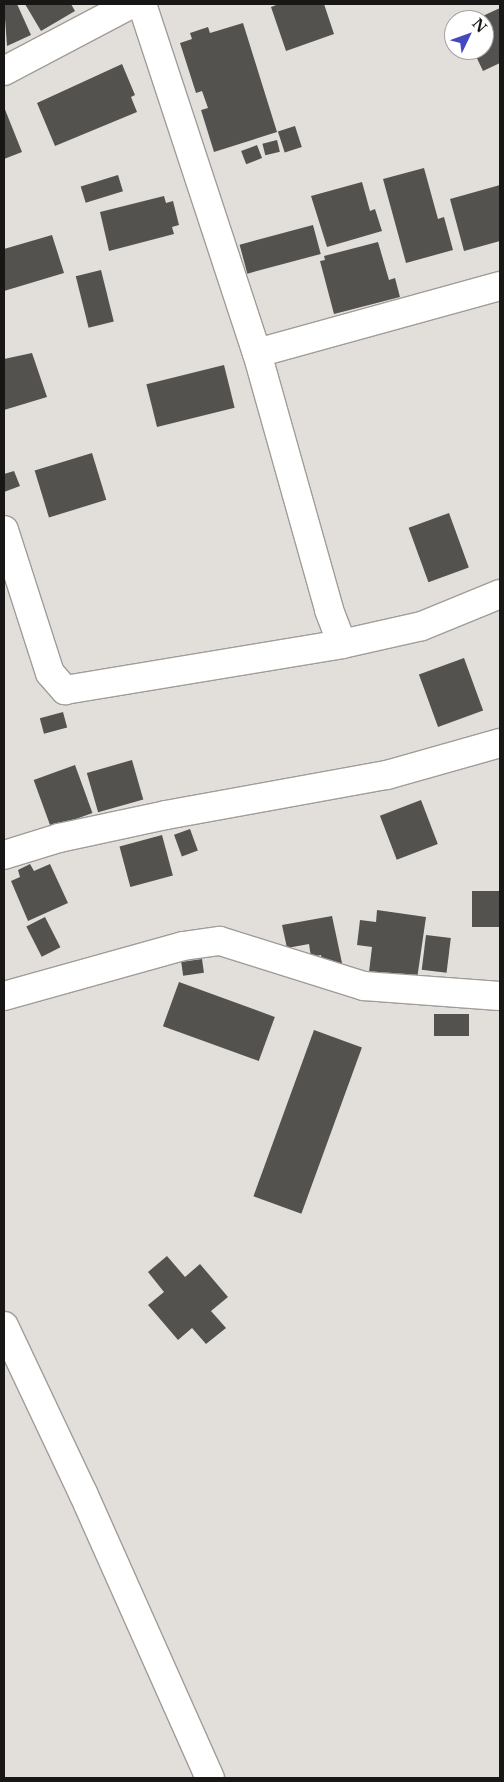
<!DOCTYPE html>
<html>
<head>
<meta charset="utf-8">
<style>
  body { margin:0 }
  #map { position:relative; width:504px; height:1782px; overflow:hidden; background:#e2dfdb; font-family:"Libre Baskerville",serif }
  div>[style] { position:absolute }
  [style*='--x'] { left:calc(var(--x)*1px); top:calc(var(--y)*1px); width:calc(var(--w)*1px); rotate:calc(var(--a)*1deg) }
  .building>* { inset:0; background:#54524e; transform-origin:0 0 }
  .roads { filter:drop-shadow(1px 0 #a09d99) drop-shadow(-1px 0 #a09d99) drop-shadow(0 1px #a09d99) drop-shadow(0 -1px #a09d99) }
  .minor>* { height:28px; margin:-14px; padding:0 14px; transform-origin:14px; border-radius:14px; background:#fff }
  span { translate:-50% -50%; white-space:nowrap; text-align:center; line-height:1.15; -webkit-text-stroke:5px #fff; paint-order:stroke }
  .frame { position:absolute; inset:0; border:5px solid #181716; pointer-events:none }
  .north { position:absolute; left:444px; top:10px; width:50px; height:50px; box-sizing:border-box; background:#fff; border:1px solid #a3a2a2; border-radius:50%; rotate:48deg; font-size:14px; font-weight:700; line-height:20px; text-align:center; color:#181716 }
  .north::after { content:''; display:block; margin:auto; width:18px; height:22px; background:#4648bd; clip-path:polygon(50% 0,100% 100%,50% 72%,0 100%) }
</style>
</head>
<body>
<div id="map">
  <div class="building">
    <div style="clip-path:polygon(4px 4px,17px 4px,31px 35px,7px 46px)"></div>
    <div style="clip-path:polygon(25px 4px,71px 4px,75px 11px,41px 31px)"></div>
    <div style="clip-path:polygon(324px 4px,334px 34px,286px 51px,271px 7px,279px 4px)"></div>
    <div style="clip-path:polygon(500px 8px,500px 63px,483px 71px,473px 50px,484px 50px,484px 20px,474px 20px)"></div>
    <div style="clip-path:polygon(243px 23px,277px 132px,214px 152px,201px 110px,208px 108px,202px 91px,196px 93px,180px 43px,192px 39px,190px 33px,208px 27px,210px 33px)"></div>
    <div style="clip-path:polygon(122px 64px,135px 95px,131px 97px,137px 112px,55px 146px,37px 103px)"></div>
    <div style="clip-path:polygon(4px 107px,22px 152px,4px 159px)"></div>
    <div style="left:295px;top:126px;width:22px;height:18px;rotate:72deg"></div>
    <div style="left:277px;top:140px;width:12px;height:15px;rotate:76deg"></div>
    <div style="left:257px;top:145px;width:14px;height:17px;rotate:69deg"></div>
    <div style="clip-path:polygon(424px 168px,438px 219px,444px 217px,453px 250px,406px 263px,383px 179px)"></div>
    <div style="left:118px;top:175px;width:17px;height:39px;rotate:73deg"></div>
    <div style="clip-path:polygon(362px 182px,370px 211px,375px 209px,382px 231px,327px 247px,311px 196px)"></div>
    <div style="clip-path:polygon(500px 185px,500px 241px,464px 251px,450px 199px)"></div>
    <div style="clip-path:polygon(164px 196px,166px 203px,173px 201px,179px 225px,172px 227px,174px 234px,109px 251px,100px 212px)"></div>
    <div style="left:313px;top:225px;width:30px;height:76px;rotate:75deg"></div>
    <div style="clip-path:polygon(52px 235px,64px 273px,4px 291px,4px 249px)"></div>
    <div style="clip-path:polygon(378px 242px,389px 280px,395px 278px,400px 297px,334px 314px,320px 261px,325px 260px,324px 256px)"></div>
    <div style="left:101px;top:270px;width:53px;height:26px;rotate:76deg"></div>
    <div style="clip-path:polygon(32px 353px,47px 397px,4px 410px,4px 359px)"></div>
    <div style="left:224px;top:365px;width:44px;height:80px;rotate:76deg"></div>
    <div style="left:92px;top:453px;width:49px;height:60px;rotate:73deg"></div>
    <div style="clip-path:polygon(14px 471px,20px 486px,4px 492px,4px 474px)"></div>
    <div style="left:449px;top:513px;width:58px;height:43px;rotate:70deg"></div>
    <div style="left:464px;top:658px;width:56px;height:48px;rotate:70deg"></div>
    <div style="left:63px;top:712px;width:16px;height:24px;rotate:75deg"></div>
    <div style="left:132px;top:760px;width:41px;height:47px;rotate:74deg"></div>
    <div style="left:75px;top:765px;width:51px;height:44px;rotate:70deg"></div>
    <div style="left:421px;top:800px;width:47px;height:44px;rotate:69deg"></div>
    <div style="left:190px;top:829px;width:23px;height:17px;rotate:70deg"></div>
    <div style="left:162px;top:835px;width:42px;height:44px;rotate:75deg"></div>
    <div style="clip-path:polygon(30px 864px,34px 871px,50px 864px,68px 903px,28px 921px,11px 881px,20px 877px,18px 870px)"></div>
    <div style="left:472px;top:891px;width:28px;height:36px"></div>
    <div style="clip-path:polygon(377px 910px,426px 917px,417px 979px,369px 972px,372px 947px,357px 945px,360px 920px,376px 922px)"></div>
    <div style="clip-path:polygon(332px 916px,342px 963px,323px 966px,321px 955px,311px 957px,309px 944px,287px 948px,282px 925px)"></div>
    <div style="left:45px;top:917px;width:34px;height:21px;rotate:63deg"></div>
    <div style="left:426px;top:935px;width:25px;height:35px;rotate:7deg"></div>
    <div style="left:202px;top:959px;width:14px;height:21px;rotate:82deg"></div>
    <div style="left:179px;top:982px;width:102px;height:47px;rotate:20deg"></div>
    <div style="left:469px;top:1014px;width:22px;height:35px;rotate:90deg"></div>
    <div style="left:314px;top:1030px;width:51px;height:177px;rotate:20deg"></div>
    <div style="clip-path:polygon(167px 1256px,185px 1277px,200px 1264px,228px 1297px,211px 1311px,226px 1328px,206px 1344px,192px 1328px,178px 1340px,148px 1305px,164px 1292px,148px 1272px)"></div>
  </div>
  <div class="roads">
    <div class="minor">
      <div style="--x:142;--y:4;--w:367;--a:71.8"></div>
      <div style="--x:257;--y:353;--w:267;--a:74.3"></div>
      <div style="--x:329;--y:610;--w:36;--a:69"></div>
      <div style="--x:4;--y:71;--w:144;--a:-27.8"></div>
      <div style="--x:257;--y:353;--w:252;--a:-15.4"></div>
      <div style="--x:4;--y:530;--w:150;--a:72.2"></div>
      <div style="--x:50;--y:673;--w:23;--a:49"></div>
      <div style="--x:65;--y:690;--w:281;--a:-9.4"></div>
      <div style="--x:342;--y:644;--w:82;--a:-12.7"></div>
      <div style="--x:422;--y:626;--w:84;--a:-22.3"></div>
      <div style="--x:4;--y:855;--w:58;--a:-17.2"></div>
      <div style="--x:59;--y:838;--w:109;--a:-12.1"></div>
      <div style="--x:166;--y:815;--w:225;--a:-10.3"></div>
      <div style="--x:387;--y:775;--w:117;--a:-15.8"></div>
      <div style="--x:4;--y:996;--w:186;--a:-15.6"></div>
      <div style="--x:183;--y:946;--w:37;--a:-8"></div>
      <div style="--x:220;--y:941;--w:151;--a:17.4"></div>
      <div style="--x:364;--y:986;--w:136;--a:4.2"></div>
      <div style="--x:4;--y:1326;--w:185;--a:64.7"></div>
      <div style="--x:83;--y:1493;--w:312;--a:66"></div>
    </div>
  </div>
  <div class="frame"></div>
  <div class="north">N</div>
</div>
</body>
</html>
